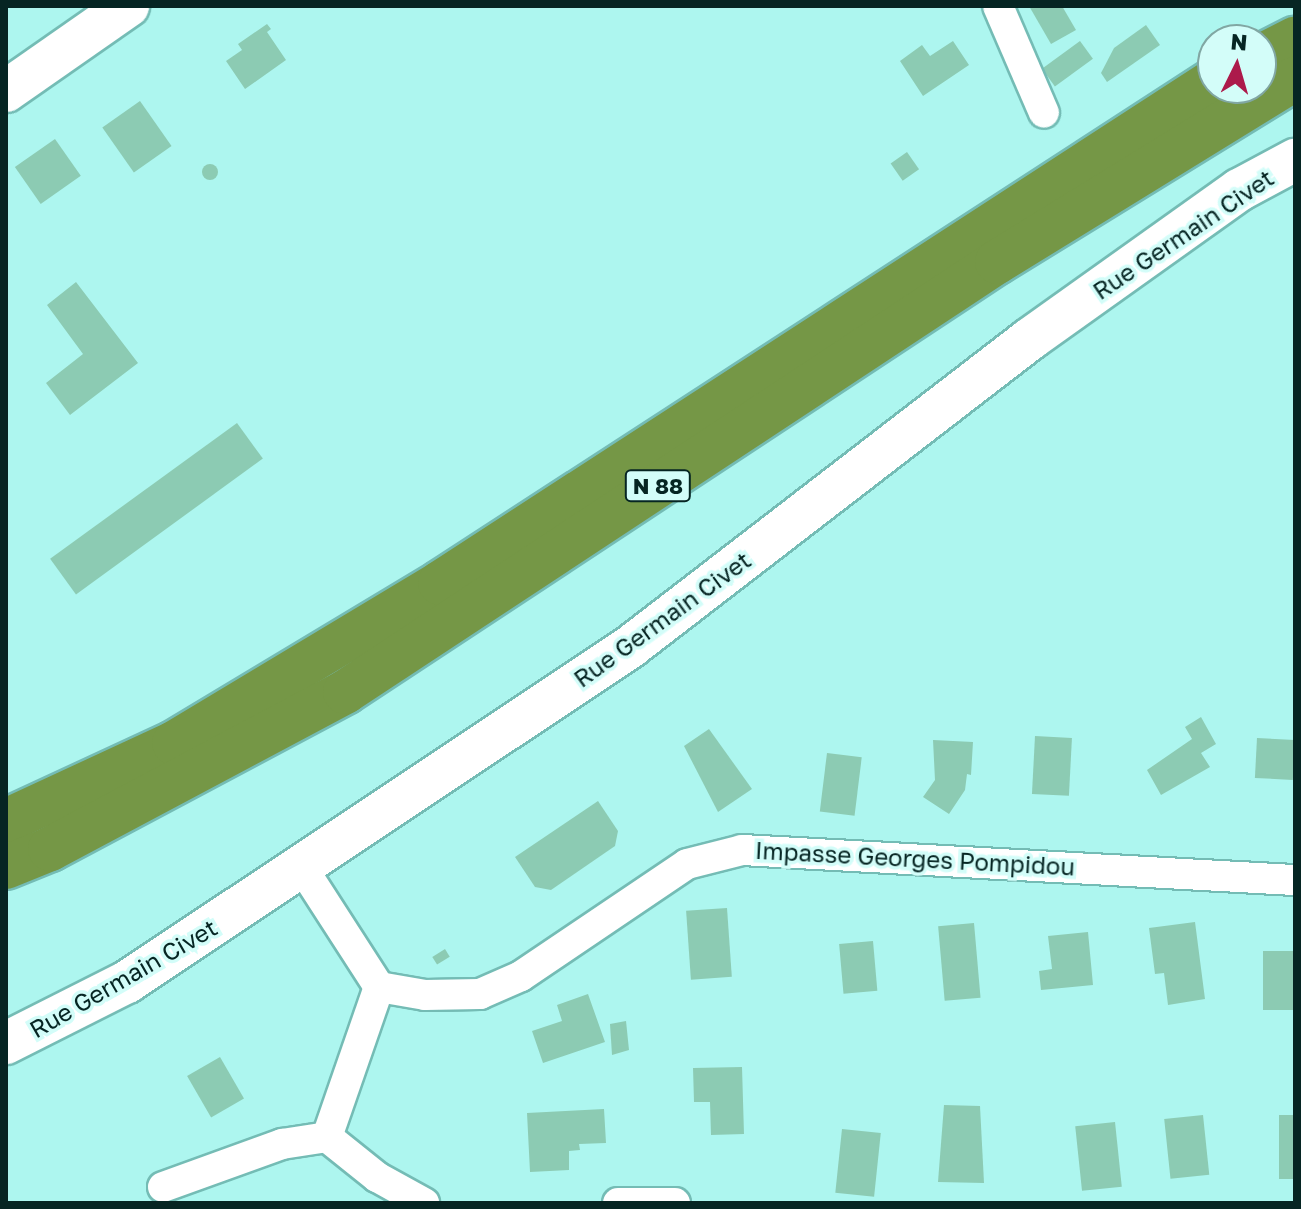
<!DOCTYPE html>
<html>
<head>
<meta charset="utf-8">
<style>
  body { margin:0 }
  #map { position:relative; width:1301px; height:1209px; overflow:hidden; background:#adf6ef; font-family:"Golos Text",sans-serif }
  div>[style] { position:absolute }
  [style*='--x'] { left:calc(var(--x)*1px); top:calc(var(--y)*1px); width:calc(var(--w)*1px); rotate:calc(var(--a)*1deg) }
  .building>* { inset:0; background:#8ccbb3; transform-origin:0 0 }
  .round { border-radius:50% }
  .roads { filter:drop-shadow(2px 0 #74bcb5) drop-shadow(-2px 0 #74bcb5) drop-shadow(0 2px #74bcb5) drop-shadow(0 -2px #74bcb5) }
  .street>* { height:30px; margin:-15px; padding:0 15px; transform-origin:15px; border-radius:15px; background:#fff }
  .secondary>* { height:42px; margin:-21px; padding:0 21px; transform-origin:21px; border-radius:21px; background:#fff }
  .highway>* { height:44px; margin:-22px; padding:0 22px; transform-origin:22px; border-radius:22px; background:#759746 }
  span { translate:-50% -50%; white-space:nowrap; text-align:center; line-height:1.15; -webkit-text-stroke:7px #d3fdf9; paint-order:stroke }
  .shield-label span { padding:2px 6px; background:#d3fdf9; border:2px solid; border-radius:6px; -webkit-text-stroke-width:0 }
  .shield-label { font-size:22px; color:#062523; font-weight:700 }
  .street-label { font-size:24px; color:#062523 }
  .frame { position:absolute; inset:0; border:8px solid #062523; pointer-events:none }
  .north { position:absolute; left:1197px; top:24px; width:80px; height:80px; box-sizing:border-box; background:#d3fdf9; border:2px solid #81a7a3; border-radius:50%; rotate:5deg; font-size:22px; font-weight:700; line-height:32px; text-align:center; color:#062523 }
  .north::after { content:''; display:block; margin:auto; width:28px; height:36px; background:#ac1a4b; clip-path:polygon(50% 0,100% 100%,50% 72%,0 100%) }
</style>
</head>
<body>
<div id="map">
  <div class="building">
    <div style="clip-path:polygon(1029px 6px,1062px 6px,1076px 30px,1051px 44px)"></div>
    <div style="clip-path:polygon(267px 24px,271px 29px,267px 32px,286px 60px,245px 89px,226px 61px,242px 50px,238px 44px)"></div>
    <div style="clip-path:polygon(1146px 25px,1160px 45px,1107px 82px,1101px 73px,1114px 48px)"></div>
    <div style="clip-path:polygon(953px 41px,969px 65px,923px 96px,900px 61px,922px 45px,930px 56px)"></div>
    <div style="left:1080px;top:41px;width:22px;height:47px;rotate:54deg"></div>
    <div style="left:140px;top:101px;width:55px;height:46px;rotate:55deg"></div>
    <div style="left:55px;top:139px;width:45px;height:49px;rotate:55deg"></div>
    <div style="left:907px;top:152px;width:21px;height:20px;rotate:55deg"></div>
    <div class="round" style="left:202px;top:164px;width:16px;height:16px"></div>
    <div style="clip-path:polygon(76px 282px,138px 363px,70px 415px,46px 383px,83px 354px,47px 305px)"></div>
    <div style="left:237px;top:423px;width:44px;height:231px;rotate:54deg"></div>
    <div style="clip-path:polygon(1201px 717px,1216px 744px,1201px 753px,1210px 767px,1161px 795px,1147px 770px,1192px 739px,1185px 727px)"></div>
    <div style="clip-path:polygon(709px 729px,752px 789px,718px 812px,684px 746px)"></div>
    <div style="left:1035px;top:736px;width:37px;height:58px;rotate:3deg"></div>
    <div style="left:1257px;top:738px;width:38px;height:40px;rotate:3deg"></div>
    <div style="clip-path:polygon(933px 740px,973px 742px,971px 775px,967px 774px,965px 790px,949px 814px,923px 797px,935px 780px)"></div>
    <div style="left:827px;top:753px;width:35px;height:59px;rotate:7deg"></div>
    <div style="clip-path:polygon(598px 801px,618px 831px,615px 846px,551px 890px,535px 887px,515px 857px)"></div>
    <div style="left:727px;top:908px;width:69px;height:41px;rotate:86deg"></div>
    <div style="clip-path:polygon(1195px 922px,1205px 999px,1168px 1005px,1164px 973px,1155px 974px,1149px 928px)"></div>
    <div style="left:974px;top:923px;width:75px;height:36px;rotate:85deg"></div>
    <div style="clip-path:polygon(1088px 932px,1093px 985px,1041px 990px,1039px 971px,1052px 969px,1048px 936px)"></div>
    <div style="left:873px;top:941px;width:50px;height:34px;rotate:85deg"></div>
    <div style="left:445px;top:949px;width:9px;height:15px;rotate:58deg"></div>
    <div style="left:1263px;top:951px;width:32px;height:59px"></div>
    <div style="clip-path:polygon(588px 994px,605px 1042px,543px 1063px,532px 1031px,562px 1021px,557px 1005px)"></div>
    <div style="clip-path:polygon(626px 1021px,629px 1050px,612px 1055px,610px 1024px)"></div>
    <div style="left:220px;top:1057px;width:48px;height:38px;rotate:60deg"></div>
    <div style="clip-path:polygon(742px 1067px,744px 1134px,711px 1135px,710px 1102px,694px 1102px,693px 1068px)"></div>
    <div style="clip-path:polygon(944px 1105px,980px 1106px,984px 1183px,938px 1182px)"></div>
    <div style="clip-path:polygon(604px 1109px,606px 1143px,579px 1144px,580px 1150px,569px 1151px,569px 1170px,530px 1172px,527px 1113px)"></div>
    <div style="left:1203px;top:1115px;width:60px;height:39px;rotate:84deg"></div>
    <div style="left:1279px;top:1115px;width:16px;height:64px"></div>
    <div style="left:1115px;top:1122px;width:65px;height:40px;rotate:84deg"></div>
    <div style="left:842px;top:1129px;width:39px;height:64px;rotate:6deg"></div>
  </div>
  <div class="roads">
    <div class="street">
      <div style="--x:998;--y:6;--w:116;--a:66.7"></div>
      <div style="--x:303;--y:869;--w:140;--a:57.2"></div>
      <div style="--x:379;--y:987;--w:47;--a:9.9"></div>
      <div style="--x:425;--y:995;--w:55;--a:-1"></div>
      <div style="--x:480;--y:994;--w:45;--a:-23.7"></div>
      <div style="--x:521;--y:976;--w:200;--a:-34"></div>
      <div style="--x:687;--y:864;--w:57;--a:-14.3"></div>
      <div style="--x:742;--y:850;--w:554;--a:3.11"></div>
      <div style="--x:327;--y:1137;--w:64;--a:38.7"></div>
      <div style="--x:377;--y:1177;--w:54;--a:29"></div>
      <div style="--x:163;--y:1187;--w:127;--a:-19.9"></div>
      <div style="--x:282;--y:1144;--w:46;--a:-8.8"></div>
      <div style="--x:327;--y:1137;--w:159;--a:-70.9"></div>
      <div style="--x:618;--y:1203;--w:57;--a:0"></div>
    </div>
    <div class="secondary">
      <div style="--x:6;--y:91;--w:149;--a:-34.9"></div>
      <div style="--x:6;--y:1043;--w:136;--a:-26.8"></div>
      <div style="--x:127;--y:982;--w:604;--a:-33.66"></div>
      <div style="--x:630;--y:647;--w:505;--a:-37.6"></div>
      <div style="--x:1030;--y:339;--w:257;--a:-35.5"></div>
      <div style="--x:1239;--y:190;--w:64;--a:-28.2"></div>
    </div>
    <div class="highway">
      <div style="--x:1261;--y:56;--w:38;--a:-27"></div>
      <div style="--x:6;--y:821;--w:185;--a:-24.9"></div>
      <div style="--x:174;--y:743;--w:310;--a:-31"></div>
      <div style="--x:440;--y:583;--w:922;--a:-33"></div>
      <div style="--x:6;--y:867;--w:48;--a:-22.2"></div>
      <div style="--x:50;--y:849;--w:334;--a:-28"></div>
      <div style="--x:345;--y:692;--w:781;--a:-33.41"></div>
      <div style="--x:997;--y:262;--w:350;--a:-31.6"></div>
    </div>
  </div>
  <div class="shield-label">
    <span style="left:658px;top:486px">N 88</span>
  </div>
  <div class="street-label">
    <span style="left:1183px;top:234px;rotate:-34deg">Rue Germain Civet</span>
    <span style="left:662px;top:619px;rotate:-36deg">Rue Germain Civet</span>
    <span style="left:915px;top:858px;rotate:3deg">Impasse Georges Pompidou</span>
    <span style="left:123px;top:978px;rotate:-30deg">Rue Germain Civet</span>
  </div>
  <div class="frame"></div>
  <div class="north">N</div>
</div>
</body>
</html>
